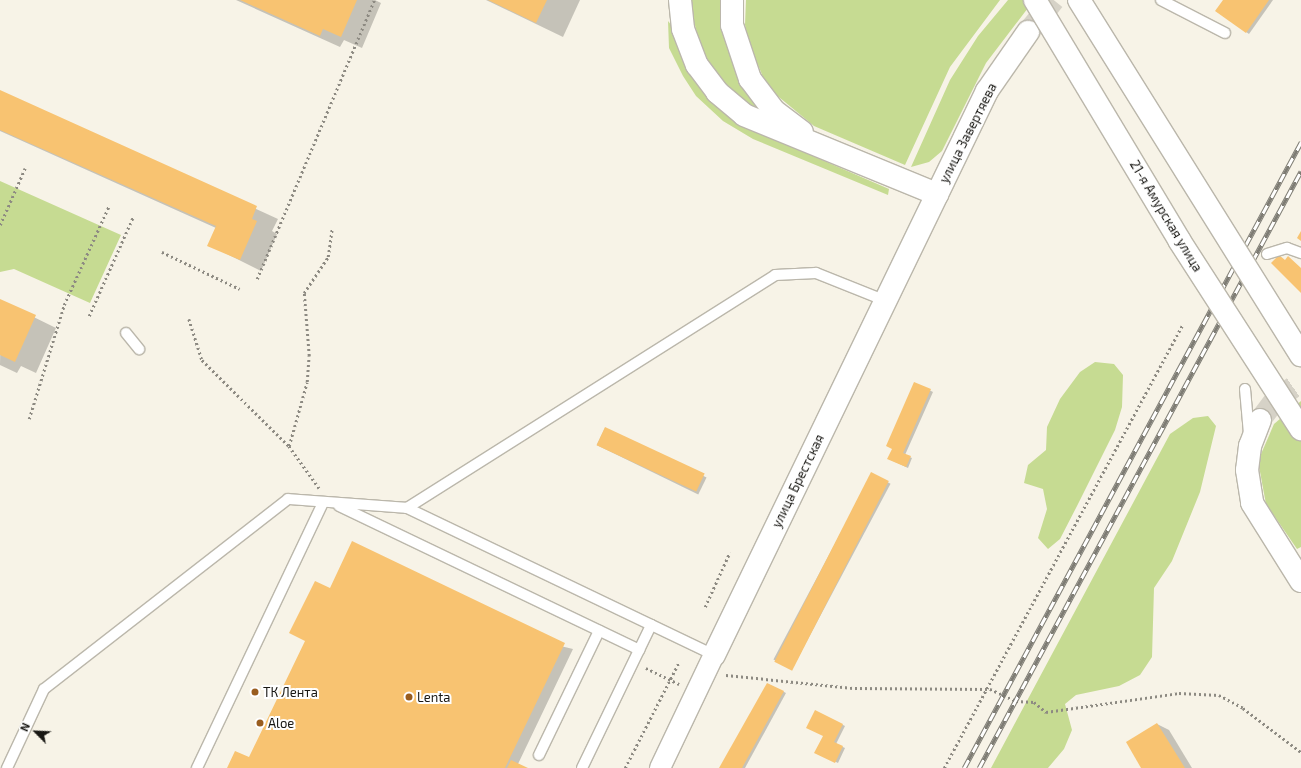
<!DOCTYPE html>
<html>
<head>
<meta charset="utf-8">
<style>
  body { margin:0 }
  #map { position:relative; width:1301px; height:768px; overflow:hidden; background:#f7f3e7; font-family:"Exo 2",sans-serif }
  div>[style] { position:absolute }
  [style*='--x'] { left:calc(var(--x)*1px); top:calc(var(--y)*1px); width:calc(var(--w)*1px); rotate:calc(var(--a)*1deg) }
  .green>* { inset:0; background:#c6db92 }
  .shadow>* { inset:0; background:#0003; transform-origin:0 0 }
  .building>* { inset:0; background:#f8c371; transform-origin:0 0 }
  .secondary-tunnel>* { height:22px; margin-top:-11px; transform-origin:0; background:repeating-linear-gradient(90deg,#d6d2c7 0 22px,transparent 0 33px) }
  .path>* { height:2.5px; margin-top:-1.25px; transform-origin:0; background:repeating-linear-gradient(90deg,#8d8a82 0 2px,transparent 0 5px) }
  .roads { filter:drop-shadow(1px 0 #bbb7ab) drop-shadow(-1px 0 #bbb7ab) drop-shadow(0 1px #bbb7ab) drop-shadow(0 -1px #bbb7ab) }
  .lane>* { height:10px; margin:-5px; padding:0 5px; transform-origin:5px; border-radius:5px; background:#fff }
  .street>* { height:20px; margin:-10px; padding:0 10px; transform-origin:10px; border-radius:10px; background:#fff }
  .secondary>* { height:22px; margin:-11px; padding:0 11px; transform-origin:11px; border-radius:11px; background:#fff }
  .rail>* { height:4.5px; margin-top:-2.25px; transform-origin:0; background:repeating-linear-gradient(90deg,#fff 0 9px,#7e7c74 0 18px); box-sizing:border-box; border-block:1px solid #7e7c74 }
  .bridges { filter:drop-shadow(1px 0 #bbb7ab) drop-shadow(-1px 0 #bbb7ab) drop-shadow(0 1px #bbb7ab) drop-shadow(0 -1px #bbb7ab) }
  .secondary-bridge>* { height:22px; margin:-11px; padding:0 11px; transform-origin:11px; border-radius:11px; background:#fff }
  .dots>* { width:11px; height:11px; translate:-50% -50%; box-sizing:border-box; border:2px solid #fff; border-radius:50% }
  span { translate:-50% -50%; white-space:nowrap; text-align:center; line-height:1.15; -webkit-text-stroke:4px #fff; paint-order:stroke }
  .street-label { font-size:13px; color:#181713 }
  .poi-label { font-size:13px; color:#181713 }
  .left { translate:0 -50%; text-align:left }
  .north { position:absolute; left:16px; top:712px; width:40px; height:40px; -webkit-text-stroke:3px #fff; paint-order:stroke; rotate:294deg; font-size:11px; font-weight:700; line-height:16px; text-align:center; color:#181713 }
  .north::after { content:''; display:block; margin:auto; width:14px; height:18px; background:#181713; clip-path:polygon(50% 0,100% 100%,50% 72%,0 100%) }
</style>
</head>
<body>
<div id="map">
  <div class="green">
    <div style="clip-path:polygon(688px 0,725px 0,761px 109px,755px 110px,735px 95px,715px 74px,702px 51px)"></div>
    <div style="clip-path:polygon(746px 0,1000px 0,950px 67px,905px 165px,814px 126px,774px 93px,763px 77px,750px 46px,745px 25px)"></div>
    <div style="clip-path:polygon(1008px 0,1034px 0,986px 63px,942px 151px,929px 162px,911px 167px,950px 80px,978px 36px)"></div>
    <div style="clip-path:polygon(668px 21px,755px 131px,889px 189px,888px 195px,753px 139px,723px 121px,696px 96px,683px 76px,669px 48px)"></div>
    <div style="clip-path:polygon(0 181px,121px 235px,90px 303px,14px 269px,0 272px)"></div>
    <div style="clip-path:polygon(1095px 362px,1114px 364px,1123px 375px,1122px 407px,1115px 430px,1077px 506px,1060px 539px,1048px 549px,1038px 538px,1047px 509px,1043px 489px,1024px 483px,1028px 465px,1046px 450px,1047px 427px,1060px 399px,1080px 372px)"></div>
    <div style="clip-path:polygon(1301px 401px,1301px 547px,1297px 549px,1266px 504px,1258px 461px,1274px 424px)"></div>
    <div style="clip-path:polygon(1208px 416px,1216px 426px,1200px 492px,1172px 561px,1154px 588px,1152px 657px,1140px 675px,1119px 686px,1076px 695px,1065px 704px,1072px 730px,1064px 749px,1048px 768px,991px 768px,1170px 434px,1193px 418px)"></div>
  </div>
  <div class="shadow">
    <div style="clip-path:polygon(236px 0,375px 0,381px 3px,362px 48px,344px 40px,340px 47px)"></div>
    <div style="clip-path:polygon(486px 0,580px 0,563px 37px)"></div>
    <div style="clip-path:polygon(1224px 0,1273px 0,1249px 34px,1216px 11px)"></div>
    <div style="clip-path:polygon(0 92px,278px 219px,272px 231px,277px 234px,261px 271px,209px 245px,216px 228px,0 131px)"></div>
    <div style="clip-path:polygon(1px 301px,56px 328px,36px 373px,21px 366px,17px 373px,0 365px)"></div>
    <div style="clip-path:polygon(915px 383px,933px 392px,905px 455px,912px 458px,908px 468px,891px 460px)"></div>
    <div style="left:605px;top:428px;width:113px;height:19px;rotate:26deg"></div>
    <div style="left:872px;top:474px;width:21px;height:210px;rotate:28deg"></div>
    <div style="clip-path:polygon(331px 590px,573px 649px,518px 764px,526px 768px,228px 768px,250px 759px)"></div>
    <div style="clip-path:polygon(768px 684px,786px 693px,745px 768px,720px 768px)"></div>
    <div style="clip-path:polygon(815px 711px,845px 726px,836px 744px,845px 748px,838px 763px,816px 752px,824px 736px)"></div>
    <div style="clip-path:polygon(1157px 724px,1169px 730px,1192px 768px,1142px 768px)"></div>
  </div>
  <div class="building">
    <div style="clip-path:polygon(240px 0,357px 0,341px 37px,323px 29px,320px 36px)"></div>
    <div style="clip-path:polygon(488px 0,547px 0,536px 23px)"></div>
    <div style="clip-path:polygon(1223px 0,1269px 0,1246px 33px,1215px 11px)"></div>
    <div style="clip-path:polygon(0 90px,257px 206px,252px 219px,257px 221px,240px 260px,207px 246px,216px 226px,0 130px)"></div>
    <div style="clip-path:polygon(1301px 231px,1301px 241px,1297px 238px)"></div>
    <div style="clip-path:polygon(1279px 255px,1285px 260px,1288px 256px,1301px 268px,1301px 293px,1271px 263px)"></div>
    <div style="clip-path:polygon(0 299px,36px 315px,15px 362px,0 355px)"></div>
    <div style="clip-path:polygon(914px 382px,931px 389px,903px 453px,911px 456px,906px 467px,887px 459px,892px 449px,886px 446px)"></div>
    <div style="left:605px;top:427px;width:110px;height:20px;rotate:25deg"></div>
    <div style="left:871px;top:472px;width:20px;height:213px;rotate:27deg"></div>
    <div style="clip-path:polygon(352px 541px,565px 643px,505px 768px,227px 768px,235px 751px,249px 757px,305px 641px,289px 633px,315px 581px,330px 588px)"></div>
    <div style="clip-path:polygon(767px 683px,784px 691px,742px 768px,719px 768px)"></div>
    <div style="clip-path:polygon(815px 710px,843px 724px,834px 742px,843px 746px,835px 763px,814px 753px,823px 736px,806px 728px)"></div>
    <div style="clip-path:polygon(1157px 723px,1185px 768px,1141px 768px,1126px 742px)"></div>
    <div style="clip-path:polygon(511px 760px,528px 768px,507px 768px)"></div>
  </div>
  <div class="secondary-tunnel">
    <div style="--x:1028;--y:32;--w:41;--a:-50.9"></div>
    <div style="--x:1260;--y:420;--w:25;--a:-53"></div>
    <div style="--x:1275;--y:400;--w:32;--a:-35"></div>
  </div>
  <div class="path">
    <div style="--x:0;--y:225;--w:62;--a:-66.3"></div>
    <div style="--x:162;--y:252;--w:86;--a:25.4"></div>
    <div style="--x:257;--y:279;--w:303;--a:-67.2"></div>
    <div style="--x:89;--y:316;--w:108;--a:-66"></div>
    <div style="--x:189;--y:319;--w:43;--a:72.4"></div>
    <div style="--x:202;--y:360;--w:122;--a:44.7"></div>
    <div style="--x:289;--y:446;--w:52;--a:54.5"></div>
    <div style="--x:29;--y:419;--w:119;--a:-72.9"></div>
    <div style="--x:64;--y:305;--w:109;--a:-65.6"></div>
    <div style="--x:289;--y:446;--w:66;--a:-74.3"></div>
    <div style="--x:307;--y:382;--w:26;--a:-86"></div>
    <div style="--x:309;--y:356;--w:63;--a:-94.5"></div>
    <div style="--x:304;--y:293;--w:43;--a:-56.3"></div>
    <div style="--x:328;--y:257;--w:29;--a:-82"></div>
    <div style="--x:705;--y:607;--w:60;--a:-65.6"></div>
    <div style="--x:646;--y:668;--w:37;--a:26"></div>
    <div style="--x:726;--y:675;--w:130;--a:5.8"></div>
    <div style="--x:855;--y:688;--w:135;--a:0.4"></div>
    <div style="--x:990;--y:689;--w:29;--a:25"></div>
    <div style="--x:1016;--y:701;--w:18;--a:3"></div>
    <div style="--x:1034;--y:702;--w:16;--a:40"></div>
    <div style="--x:1046;--y:712;--w:134;--a:-8.1"></div>
    <div style="--x:1179;--y:693;--w:40;--a:2.9"></div>
    <div style="--x:1219;--y:695;--w:27;--a:28"></div>
    <div style="--x:1243;--y:708;--w:73;--a:37.2"></div>
    <div style="--x:625;--y:768;--w:119;--a:-63"></div>
    <div style="--x:944;--y:768;--w:504;--a:-61.71"></div>
  </div>
  <div class="roads">
    <div class="lane">
      <div style="--x:1161;--y:0;--w:72;--a:27.3"></div>
      <div style="--x:1267;--y:254;--w:21;--a:-17"></div>
      <div style="--x:1287;--y:248;--w:15;--a:20"></div>
      <div style="--x:126;--y:333;--w:21;--a:51"></div>
      <div style="--x:1245;--y:389;--w:45;--a:84.9"></div>
      <div style="--x:339;--y:506;--w:333;--a:25.6"></div>
      <div style="--x:407;--y:508;--w:436;--a:-32.3"></div>
      <div style="--x:775;--y:275;--w:41;--a:-2.8"></div>
      <div style="--x:816;--y:273;--w:75;--a:21.8"></div>
      <div style="--x:539;--y:755;--w:138;--a:-64.2"></div>
      <div style="--x:7;--y:768;--w:87;--a:-64.9"></div>
      <div style="--x:44;--y:689;--w:309;--a:-37.9"></div>
      <div style="--x:288;--y:499;--w:119;--a:4.3"></div>
      <div style="--x:407;--y:508;--w:340;--a:25.6"></div>
      <div style="--x:197;--y:768;--w:293;--a:-64.6"></div>
      <div style="--x:582;--y:768;--w:159;--a:-64.2"></div>
    </div>
    <div class="street">
      <div style="--x:660;--y:768;--w:125;--a:-64.5"></div>
    </div>
    <div class="secondary">
      <div style="--x:680;--y:0;--w:29;--a:84"></div>
      <div style="--x:683;--y:29;--w:39;--a:69"></div>
      <div style="--x:697;--y:65;--w:34;--a:53"></div>
      <div style="--x:717;--y:92;--w:35;--a:40"></div>
      <div style="--x:744;--y:115;--w:209;--a:22.3"></div>
      <div style="--x:732;--y:0;--w:25;--a:90"></div>
      <div style="--x:732;--y:25;--w:57;--a:71.6"></div>
      <div style="--x:750;--y:79;--w:39;--a:53"></div>
      <div style="--x:773;--y:110;--w:36;--a:37"></div>
      <div style="--x:1260;--y:420;--w:28;--a:111"></div>
      <div style="--x:1250;--y:446;--w:24;--a:97"></div>
      <div style="--x:1247;--y:470;--w:33;--a:81"></div>
      <div style="--x:1252;--y:503;--w:92;--a:57.9"></div>
      <div style="--x:714;--y:655;--w:627;--a:-64.17"></div>
      <div style="--x:987;--y:91;--w:72;--a:-55.2"></div>
    </div>
  </div>
  <div class="rail">
    <div style="--x:964;--y:768;--w:711;--a:-61.7"></div>
    <div style="--x:979;--y:768;--w:678;--a:-61.66"></div>
  </div>
  <div class="bridges">
    <div class="secondary-bridge">
      <div style="--x:1035;--y:0;--w:280;--a:59"></div>
      <div style="--x:1179;--y:240;--w:225;--a:57.2"></div>
      <div style="--x:1079;--y:0;--w:419;--a:58"></div>
    </div>
  </div>
  <div class="dots">
    <div style="left:255px;top:692px;background:#995d1f"></div>
    <div style="left:409px;top:697px;background:#995d1f"></div>
    <div style="left:260px;top:723px;background:#995d1f"></div>
  </div>
  <div class="street-label">
    <span style="left:968px;top:133px;rotate:-63deg">улица Завертяева</span>
    <span style="left:1166px;top:216px;rotate:59deg">21-я Амурская улица</span>
    <span style="left:798px;top:481px;rotate:-64deg">улица Брестская</span>
  </div>
  <div class="poi-label">
    <span class="left" style="left:263px;top:692px">ТК Лента</span>
    <span class="left" style="left:417px;top:697px">Lenta</span>
    <span class="left" style="left:268px;top:723px">Aloe</span>
  </div>
  <div class="north">N</div>
</div>
</body>
</html>
